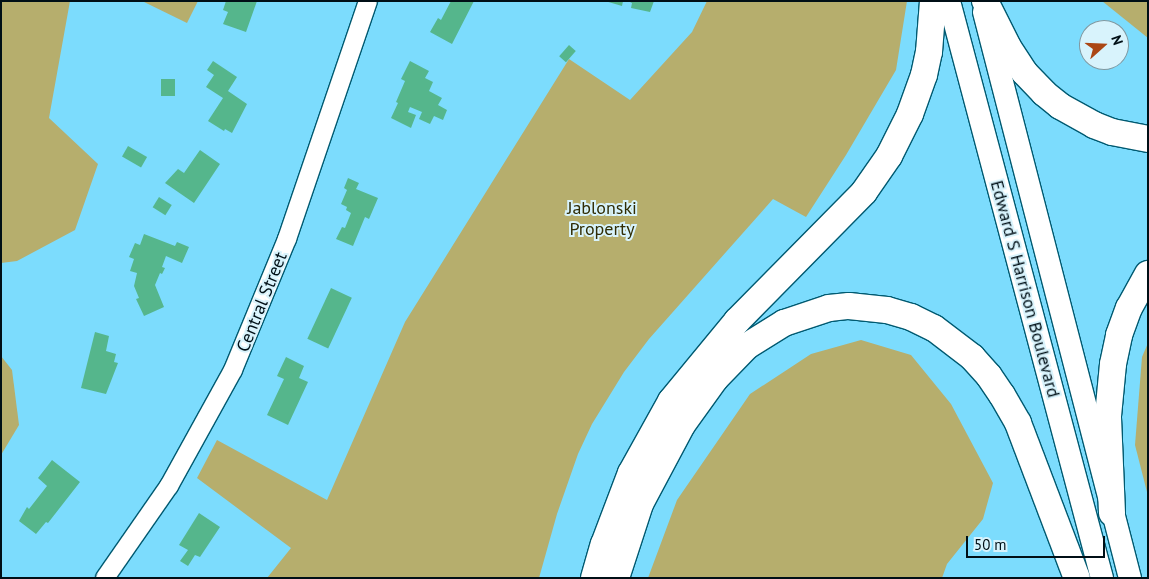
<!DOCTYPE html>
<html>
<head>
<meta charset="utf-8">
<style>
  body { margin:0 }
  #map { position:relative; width:1149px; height:579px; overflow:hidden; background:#7cdcfd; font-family:"PT Sans",sans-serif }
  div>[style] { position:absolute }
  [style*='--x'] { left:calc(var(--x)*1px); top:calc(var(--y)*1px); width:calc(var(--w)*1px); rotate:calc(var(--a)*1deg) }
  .green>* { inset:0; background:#b6ae6d }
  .building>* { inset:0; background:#55b68c; transform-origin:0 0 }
  .roads { filter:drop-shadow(1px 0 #005a71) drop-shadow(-1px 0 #005a71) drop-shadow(0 1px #005a71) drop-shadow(0 -1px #005a71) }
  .minor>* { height:18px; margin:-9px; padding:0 9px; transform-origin:9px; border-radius:9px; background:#fff }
  .major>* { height:22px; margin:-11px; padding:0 11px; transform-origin:11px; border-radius:11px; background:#fff }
  .highway>* { height:26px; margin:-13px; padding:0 13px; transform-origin:13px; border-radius:13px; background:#fff }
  span { translate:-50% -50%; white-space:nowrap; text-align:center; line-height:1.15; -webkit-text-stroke:4px #d8f3fc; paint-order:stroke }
  .park-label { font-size:18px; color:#302c04 }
  .street-label { font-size:18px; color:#000f16 }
  .frame { position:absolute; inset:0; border:2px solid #000f16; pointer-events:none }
  .north { position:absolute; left:1079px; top:20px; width:50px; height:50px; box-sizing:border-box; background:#d8f3fc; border:1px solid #8298a0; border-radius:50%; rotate:70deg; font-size:14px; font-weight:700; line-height:20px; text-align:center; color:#000f16 }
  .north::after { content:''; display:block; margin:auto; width:18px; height:22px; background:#ab4715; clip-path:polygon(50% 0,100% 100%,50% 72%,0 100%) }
  .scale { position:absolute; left:966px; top:536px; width:139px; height:22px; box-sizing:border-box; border:2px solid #000f16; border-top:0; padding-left:6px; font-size:15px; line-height:18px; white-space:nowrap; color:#000f16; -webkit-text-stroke:4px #d8f3fc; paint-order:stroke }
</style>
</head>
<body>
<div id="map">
  <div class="green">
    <div style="clip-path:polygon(1px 1px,70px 1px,49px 118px,98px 164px,75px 230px,17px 261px,1px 263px)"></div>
    <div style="clip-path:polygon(142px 1px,198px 1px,187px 23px)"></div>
    <div style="clip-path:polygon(707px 1px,907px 1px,896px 70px,846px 155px,806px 217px,773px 199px,649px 339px,624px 372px,592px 424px,578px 454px,557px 514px,539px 578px,267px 578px,291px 548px,197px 478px,217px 440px,327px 500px,405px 322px,569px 59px,630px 100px,692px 32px)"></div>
    <div style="clip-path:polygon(1102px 1px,1148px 1px,1148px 38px)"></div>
    <div style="clip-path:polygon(861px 340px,911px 355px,951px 404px,993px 483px,983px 519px,947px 564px,942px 578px,648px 578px,677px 500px,750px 394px,811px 354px)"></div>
    <div style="clip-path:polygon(1148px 343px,1148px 496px,1135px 445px,1142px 357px)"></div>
    <div style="clip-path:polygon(1px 356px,12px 370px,19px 425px,1px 455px)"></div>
  </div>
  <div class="building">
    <div style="clip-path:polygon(226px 1px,257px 1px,246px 32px,223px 24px,228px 12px,223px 10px)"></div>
    <div style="clip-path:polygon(451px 1px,474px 1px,452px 44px,430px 32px,438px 18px,441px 20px)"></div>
    <div style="clip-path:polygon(605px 1px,623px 1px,622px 6px)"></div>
    <div style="clip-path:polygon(628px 1px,654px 1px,650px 12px,631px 8px,632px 3px)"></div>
    <div style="left:569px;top:45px;width:9px;height:15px;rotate:41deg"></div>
    <div style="clip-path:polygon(213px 61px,237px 77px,228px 91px,247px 104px,232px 133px,225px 129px,224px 131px,208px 121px,223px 98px,206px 87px,214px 75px,207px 70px)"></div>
    <div style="clip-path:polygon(410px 61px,429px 71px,425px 78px,433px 82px,429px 91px,442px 98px,438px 105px,447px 110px,443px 120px,434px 116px,430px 124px,419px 119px,422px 112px,410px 107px,408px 112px,416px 115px,411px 128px,391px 118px,398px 103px,396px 102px,405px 81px,401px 79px)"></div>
    <div style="left:161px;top:79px;width:14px;height:17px"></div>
    <div style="left:128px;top:146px;width:22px;height:12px;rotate:30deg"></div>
    <div style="clip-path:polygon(200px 150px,220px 164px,194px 203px,165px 183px,178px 169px,184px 173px)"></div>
    <div style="clip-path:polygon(348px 178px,359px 183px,356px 189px,378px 198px,369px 219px,365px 217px,353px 246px,336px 239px,342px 227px,345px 228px,351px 213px,346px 210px,347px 207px,341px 204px,347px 190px,344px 188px)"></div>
    <div style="left:159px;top:197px;width:15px;height:12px;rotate:32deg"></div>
    <div style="clip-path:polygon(144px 234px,175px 246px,177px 242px,189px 247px,182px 263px,166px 256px,162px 267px,165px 268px,162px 274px,160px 273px,155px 285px,164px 307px,144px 316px,136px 299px,139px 298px,134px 286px,137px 273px,130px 271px,134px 259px,129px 257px,135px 243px,140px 245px)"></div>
    <div style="left:331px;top:288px;width:23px;height:56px;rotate:25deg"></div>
    <div style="clip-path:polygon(95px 332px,109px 336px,106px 351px,116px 354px,114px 362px,118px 363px,106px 394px,81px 388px)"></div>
    <div style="clip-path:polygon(286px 357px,304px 366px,299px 378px,308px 382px,288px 425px,267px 415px,284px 379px,277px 376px)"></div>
    <div style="clip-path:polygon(52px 460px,80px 482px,48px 523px,46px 522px,36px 534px,19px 521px,27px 507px,29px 509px,47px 486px,38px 478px)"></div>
    <div style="clip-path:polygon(199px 513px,220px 527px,200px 557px,195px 555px,188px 566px,180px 561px,188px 550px,179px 545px)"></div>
  </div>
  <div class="roads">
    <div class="minor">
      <div style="--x:105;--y:578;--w:112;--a:-55.2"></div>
      <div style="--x:169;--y:486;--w:132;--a:-61.1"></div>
      <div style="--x:233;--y:370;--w:142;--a:-67.6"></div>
      <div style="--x:287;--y:239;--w:251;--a:-71.2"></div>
    </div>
    <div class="major">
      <div style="--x:949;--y:1;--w:597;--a:75.15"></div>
      <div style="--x:984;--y:12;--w:585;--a:75.54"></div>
    </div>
    <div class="highway">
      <div style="--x:985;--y:1;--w:51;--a:63.4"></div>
      <div style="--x:1008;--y:47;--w:30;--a:57"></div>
      <div style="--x:1024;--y:72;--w:29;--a:46"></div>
      <div style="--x:1044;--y:93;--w:21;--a:39"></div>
      <div style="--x:1060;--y:106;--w:39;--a:29"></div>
      <div style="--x:1094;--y:125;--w:19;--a:21"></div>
      <div style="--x:1112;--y:132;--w:37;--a:11"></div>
      <div style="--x:1112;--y:513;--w:97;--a:-92.4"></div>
      <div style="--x:1108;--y:416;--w:52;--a:-84.5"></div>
      <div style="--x:1113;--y:364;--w:30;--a:-78"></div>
      <div style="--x:1119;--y:335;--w:29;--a:-70"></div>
      <div style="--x:1129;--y:308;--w:39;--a:-61"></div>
      <div style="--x:594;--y:578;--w:35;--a:-74"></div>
      <div style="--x:604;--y:544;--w:76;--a:-69.2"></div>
      <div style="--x:631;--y:473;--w:82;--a:-60.9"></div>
      <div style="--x:671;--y:401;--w:104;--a:-50.5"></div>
      <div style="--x:737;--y:321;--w:181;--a:-45.4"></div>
      <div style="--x:864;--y:192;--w:44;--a:-55.2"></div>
      <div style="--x:889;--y:156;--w:47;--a:-63.4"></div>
      <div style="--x:910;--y:114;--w:41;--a:-70.3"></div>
      <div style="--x:924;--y:75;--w:24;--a:-78"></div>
      <div style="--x:929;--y:52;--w:51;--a:-85.5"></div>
      <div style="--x:616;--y:578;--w:78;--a:-72"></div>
      <div style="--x:640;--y:504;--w:89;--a:-62"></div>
      <div style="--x:682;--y:425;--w:57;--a:-54.3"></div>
      <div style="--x:715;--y:379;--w:46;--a:-45.9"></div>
      <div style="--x:747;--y:346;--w:44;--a:-31.9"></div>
      <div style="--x:784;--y:323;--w:47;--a:-18.4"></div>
      <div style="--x:829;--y:308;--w:20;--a:-6"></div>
      <div style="--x:849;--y:306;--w:38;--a:6"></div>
      <div style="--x:887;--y:310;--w:25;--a:16"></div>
      <div style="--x:911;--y:317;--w:25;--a:26"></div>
      <div style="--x:934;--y:328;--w:48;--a:37.3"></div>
      <div style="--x:972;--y:357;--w:25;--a:48"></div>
      <div style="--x:989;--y:376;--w:23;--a:56"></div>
      <div style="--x:1002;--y:395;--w:32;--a:60"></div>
      <div style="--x:1018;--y:423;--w:166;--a:69.2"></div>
    </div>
  </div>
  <div class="park-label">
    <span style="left:602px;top:219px">Jablonski<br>Property</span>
  </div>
  <div class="street-label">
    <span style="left:1025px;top:289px;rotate:75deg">Edward S Harrison Boulevard</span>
    <span style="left:262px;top:302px;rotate:-68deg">Central Street</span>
  </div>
  <div class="frame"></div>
  <div class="north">N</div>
  <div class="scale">50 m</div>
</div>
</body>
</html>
